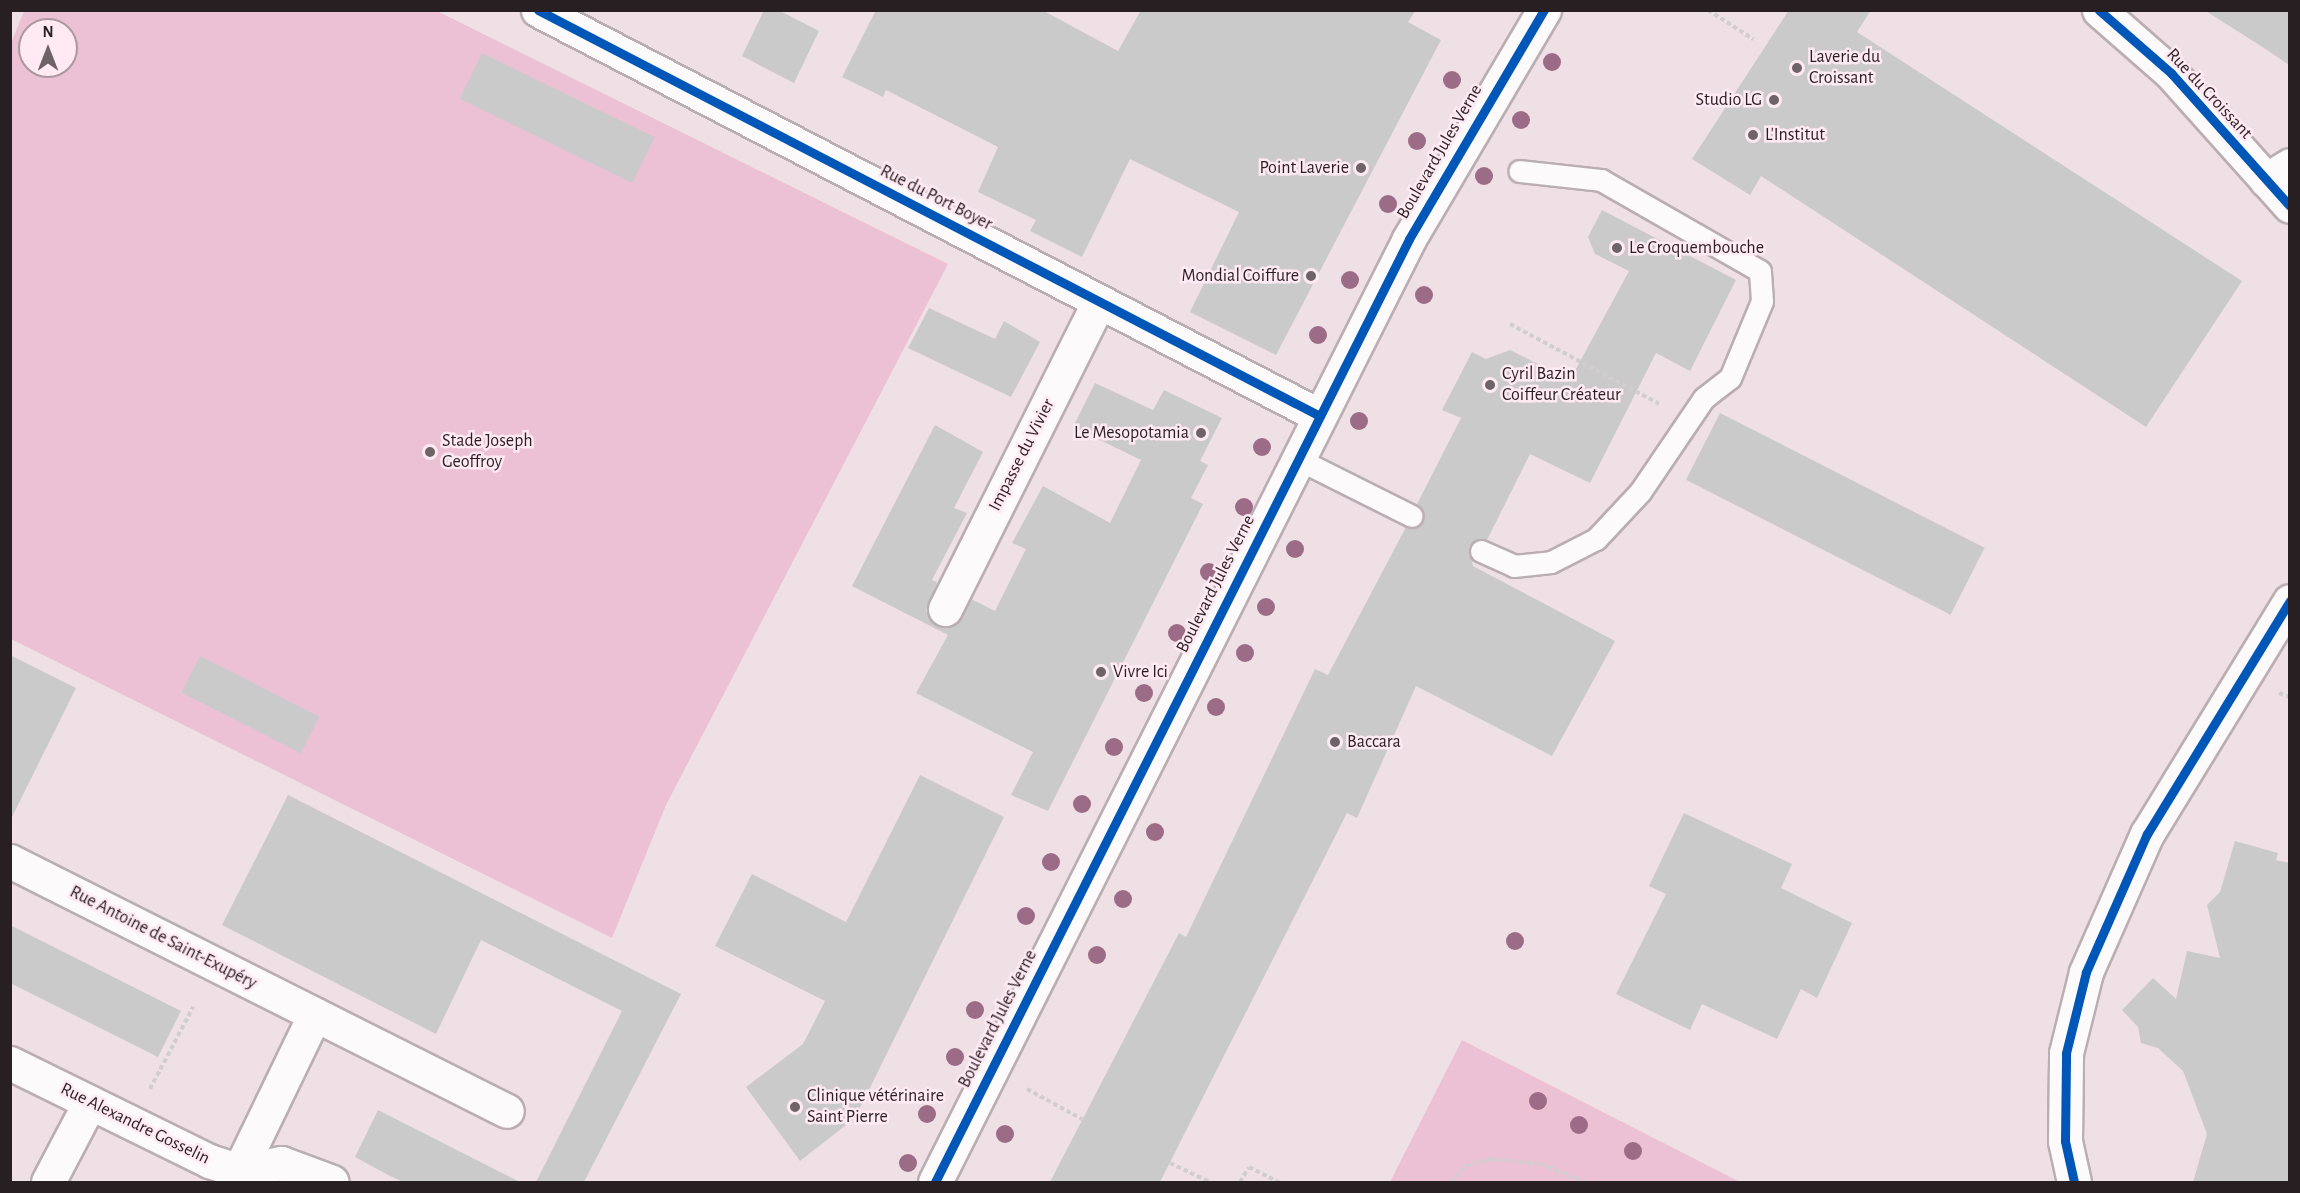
<!DOCTYPE html>
<html>
<head>
<meta charset="utf-8">
<style>
  body { margin:0 }
  #map { position:relative; width:2300px; height:1193px; overflow:hidden; background:#efe0e6; font-family:"Alegreya Sans",sans-serif }
  div>[style] { position:absolute }
  [style*='--x'] { left:calc(var(--x)*1px); top:calc(var(--y)*1px); width:calc(var(--w)*1px); rotate:calc(var(--a)*1deg) }
  .green>* { inset:0; background:#ecc1d4 }
  .building>* { inset:0; background:#cbcacb; transform-origin:0 0 }
  .path>* { height:4px; margin-top:-2px; transform-origin:0; background:repeating-linear-gradient(90deg,#d2cdcf 0 4.5px,transparent 0 7.5px) }
  .roads { filter:drop-shadow(2px 0 #baaeb3) drop-shadow(-2px 0 #baaeb3) drop-shadow(0 2px #baaeb3) drop-shadow(0 -2px #baaeb3) }
  .lane>* { height:21px; margin:-10.5px; padding:0 10.5px; transform-origin:10.5px; border-radius:10.5px; background:#fdfafb }
  .street>* { height:33px; margin:-16.5px; padding:0 16.5px; transform-origin:16.5px; border-radius:16.5px; background:#fdfafb }
  .secondary>* { height:33px; margin:-16.5px; padding:0 16.5px; transform-origin:16.5px; border-radius:16.5px; background:#fdfafb }
  .primary>* { height:33px; margin:-16.5px; padding:0 16.5px; transform-origin:16.5px; border-radius:16.5px; background:#fdfafb }
  .cycleway>* { height:9px; margin:-4.5px; padding:0 4.5px; transform-origin:4.5px; border-radius:4.5px; background:#0057b8 }
  .trees>* { width:18px; height:18px; margin:-9px; border-radius:50%; background:#9c6b86 }
  .dots>* { width:16px; height:16px; translate:-50% -50%; box-sizing:border-box; border:3px solid #ffe9f2; border-radius:50% }
  span { translate:-50% -50%; white-space:nowrap; text-align:center; line-height:1.15; -webkit-text-stroke:5px #ffe9f2; paint-order:stroke }
  .poi-label { font-size:18px; color:#281f23 }
  .left { translate:0 -50%; text-align:left }
  .right { translate:-100% -50%; text-align:right }
  .street-label { font-size:18px; color:#281f23 }
  .frame { position:absolute; inset:0; border:12px solid #281f23; pointer-events:none }
  .north { position:absolute; left:18px; top:18px; width:60px; height:60px; box-sizing:border-box; background:#ffe9f2; border:2px solid #a9989f; border-radius:50%; rotate:0deg; font-size:16px; font-weight:700; line-height:24px; text-align:center; color:#281f23 }
  .north::after { content:''; display:block; margin:auto; width:21px; height:27px; background:#6e6367; clip-path:polygon(50% 0,100% 100%,50% 72%,0 100%) }
</style>
</head>
<body>
<div id="map">
  <div class="green">
    <div style="clip-path:polygon(evenodd,24px 11px,437px 11px,948px 264px,666px 805px,612px 938px,11px 639px,10px 46px,24px 11px,30px 30px,66px 30px,66px 66px,30px 66px,30px 30px)"></div>
    <div style="clip-path:polygon(1462px 1040px,1740px 1182px,1390px 1182px)"></div>
  </div>
  <div class="building">
    <div style="clip-path:polygon(764px 10px,778px 10px,819px 31px,794px 83px,742px 56px)"></div>
    <div style="clip-path:polygon(876px 10px,1042px 10px,1118px 51px,1141px 10px,1416px 10px,1408px 22px,1441px 40px,1276px 355px,1190px 312px,1239px 212px,1130px 159px,1082px 257px,1030px 231px,1036px 220px,978px 192px,998px 147px,886px 90px,883px 97px,842px 77px)"></div>
    <div style="clip-path:polygon(1789px 10px,1871px 10px,1857px 32px,2242px 281px,2146px 427px,1761px 176px,1750px 195px,1692px 159px)"></div>
    <div style="clip-path:polygon(2204px 10px,2289px 10px,2289px 65px,2261px 46px)"></div>
    <div style="left:482px;top:53px;width:192px;height:51px;rotate:26deg"></div>
    <div style="clip-path:polygon(1602px 210px,1736px 280px,1690px 371px,1656px 353px,1590px 483px,1530px 454px,1487px 540px,1469px 546px,1473px 566px,1615px 641px,1552px 756px,1416px 686px,1357px 818px,1347px 813px,1160px 1182px,1050px 1182px,1179px 933px,1186px 937px,1315px 669px,1328px 675px,1406px 527px,1423px 522px,1417px 504px,1461px 418px,1442px 410px,1472px 352px,1486px 359px,1510px 350px,1570px 380px,1629px 271px,1595px 254px,1588px 237px)"></div>
    <div style="clip-path:polygon(929px 308px,995px 339px,1004px 321px,1040px 342px,1011px 397px,908px 348px)"></div>
    <div style="clip-path:polygon(1095px 383px,1153px 410px,1164px 390px,1222px 418px,1200px 461px,1208px 465px,1191px 498px,1203px 504px,1048px 811px,1011px 795px,1033px 752px,916px 693px,948px 635px,852px 586px,935px 425px,983px 452px,954px 508px,967px 513px,932px 580px,937px 582px,926px 611px,936px 625px,956px 624px,971px 599px,995px 611px,1026px 549px,1012px 543px,1043px 486px,1110px 523px,1141px 460px,1073px 427px)"></div>
    <div style="left:1720px;top:413px;width:297px;height:75px;rotate:27deg"></div>
    <div style="clip-path:polygon(10px 655px,76px 688px,10px 821px)"></div>
    <div style="left:200px;top:656px;width:134px;height:41px;rotate:27deg"></div>
    <div style="clip-path:polygon(920px 775px,1004px 817px,855px 1118px,800px 1161px,746px 1087px,803px 1044px,825px 1001px,715px 946px,752px 874px,846px 922px)"></div>
    <div style="clip-path:polygon(288px 795px,681px 994px,584px 1182px,536px 1182px,622px 1011px,481px 940px,436px 1034px,222px 925px)"></div>
    <div style="clip-path:polygon(1684px 813px,1792px 864px,1781px 888px,1852px 923px,1817px 998px,1801px 989px,1777px 1039px,1702px 1004px,1690px 1030px,1616px 994px,1666px 894px,1649px 886px)"></div>
    <div style="clip-path:polygon(2235px 841px,2278px 853px,2276px 860px,2289px 863px,2289px 1182px,2193px 1182px,2207px 1134px,2183px 1071px,2158px 1048px,2141px 1043px,2138px 1027px,2122px 1010px,2153px 978px,2176px 999px,2187px 951px,2220px 958px,2207px 905px,2220px 892px)"></div>
    <div style="clip-path:polygon(10px 925px,181px 1011px,158px 1057px,10px 983px)"></div>
    <div style="clip-path:polygon(378px 1110px,520px 1182px,403px 1182px,388px 1175px,355px 1157px)"></div>
  </div>
  <div class="path">
    <div style="--x:1708;--y:10;--w:54;--a:32.8"></div>
    <div style="--x:1510;--y:324;--w:169;--a:28.2"></div>
    <div style="--x:2279;--y:693;--w:12;--a:20"></div>
    <div style="--x:150;--y:1089;--w:93;--a:-62.3"></div>
    <div style="--x:1027;--y:1089;--w:63;--a:28.6"></div>
    <div style="--x:1170;--y:1163;--w:44;--a:25.4"></div>
    <div style="--x:1240;--y:1182;--w:17;--a:-59"></div>
    <div style="--x:1249;--y:1167;--w:34;--a:27"></div>
    <div style="--x:1451;--y:1182;--w:22;--a:-47"></div>
    <div style="--x:1466;--y:1166;--w:24;--a:-17"></div>
    <div style="--x:1489;--y:1159;--w:52;--a:5.5"></div>
    <div style="--x:1541;--y:1164;--w:48;--a:22.2"></div>
  </div>
  <div class="roads">
    <div class="lane">
      <div style="--x:1298;--y:459;--w:127;--a:26.6"></div>
      <div style="--x:1481;--y:551;--w:36;--a:24"></div>
      <div style="--x:1514;--y:566;--w:37;--a:-6"></div>
      <div style="--x:1551;--y:562;--w:51;--a:-27.1"></div>
      <div style="--x:1596;--y:539;--w:64;--a:-46.9"></div>
      <div style="--x:1640;--y:492;--w:114;--a:-55.8"></div>
      <div style="--x:1704;--y:398;--w:33;--a:-38"></div>
      <div style="--x:1730;--y:378;--w:83;--a:-67.4"></div>
      <div style="--x:1762;--y:301;--w:30;--a:-94"></div>
      <div style="--x:1760;--y:271;--w:183;--a:-150.2"></div>
      <div style="--x:1601;--y:180;--w:82;--a:-173.7"></div>
    </div>
    <div class="street">
      <div style="--x:538;--y:10;--w:881;--a:27.44"></div>
      <div style="--x:2266;--y:180;--w:28;--a:-32"></div>
      <div style="--x:945;--y:609;--w:344;--a:-63.4"></div>
      <div style="--x:10;--y:861;--w:556;--a:26.7"></div>
      <div style="--x:10;--y:1063;--w:222;--a:26.2"></div>
      <div style="--x:209;--y:1161;--w:32;--a:18"></div>
      <div style="--x:239;--y:1171;--w:43;--a:-10.8"></div>
      <div style="--x:281;--y:1163;--w:54;--a:20.4"></div>
      <div style="--x:239;--y:1171;--w:174;--a:-64.2"></div>
      <div style="--x:48;--y:1182;--w:90;--a:-62.3"></div>
      <div style="--x:2074;--y:1182;--w:42;--a:-102.4"></div>
      <div style="--x:2065;--y:1141;--w:88;--a:-89.3"></div>
      <div style="--x:2066;--y:1053;--w:83;--a:-76.1"></div>
      <div style="--x:2086;--y:972;--w:151;--a:-66.2"></div>
      <div style="--x:2147;--y:834;--w:273;--a:-58.5"></div>
    </div>
    <div class="secondary">
      <div style="--x:2099;--y:10;--w:96;--a:41.2"></div>
      <div style="--x:2171;--y:73;--w:178;--a:48.2"></div>
    </div>
    <div class="primary">
      <div style="--x:935;--y:1182;--w:1055;--a:-63.31"></div>
      <div style="--x:1409;--y:239;--w:266;--a:-59.5"></div>
    </div>
  </div>
  <div class="cycleway">
    <div style="--x:538;--y:10;--w:881;--a:27.44"></div>
    <div style="--x:2099;--y:10;--w:96;--a:41.2"></div>
    <div style="--x:2171;--y:73;--w:178;--a:48.2"></div>
    <div style="--x:935;--y:1182;--w:1055;--a:-63.31"></div>
    <div style="--x:1409;--y:239;--w:266;--a:-59.5"></div>
    <div style="--x:2074;--y:1182;--w:42;--a:-102.4"></div>
    <div style="--x:2065;--y:1141;--w:88;--a:-89.3"></div>
    <div style="--x:2066;--y:1053;--w:83;--a:-76.1"></div>
    <div style="--x:2086;--y:972;--w:151;--a:-66.2"></div>
    <div style="--x:2147;--y:834;--w:273;--a:-58.5"></div>
  </div>
  <div class="trees">
    <div style="left:1552px;top:62px"></div>
    <div style="left:1452px;top:80px"></div>
    <div style="left:1521px;top:120px"></div>
    <div style="left:1417px;top:141px"></div>
    <div style="left:1484px;top:176px"></div>
    <div style="left:1388px;top:204px"></div>
    <div style="left:1350px;top:280px"></div>
    <div style="left:1424px;top:295px"></div>
    <div style="left:1318px;top:335px"></div>
    <div style="left:1359px;top:421px"></div>
    <div style="left:1262px;top:447px"></div>
    <div style="left:1244px;top:507px"></div>
    <div style="left:1295px;top:549px"></div>
    <div style="left:1209px;top:572px"></div>
    <div style="left:1266px;top:607px"></div>
    <div style="left:1177px;top:633px"></div>
    <div style="left:1245px;top:653px"></div>
    <div style="left:1144px;top:693px"></div>
    <div style="left:1216px;top:707px"></div>
    <div style="left:1114px;top:747px"></div>
    <div style="left:1082px;top:804px"></div>
    <div style="left:1155px;top:832px"></div>
    <div style="left:1051px;top:862px"></div>
    <div style="left:1123px;top:899px"></div>
    <div style="left:1026px;top:916px"></div>
    <div style="left:1515px;top:941px"></div>
    <div style="left:1097px;top:955px"></div>
    <div style="left:975px;top:1010px"></div>
    <div style="left:955px;top:1057px"></div>
    <div style="left:1538px;top:1101px"></div>
    <div style="left:927px;top:1114px"></div>
    <div style="left:1579px;top:1125px"></div>
    <div style="left:1005px;top:1134px"></div>
    <div style="left:1633px;top:1151px"></div>
    <div style="left:908px;top:1163px"></div>
  </div>
  <div class="dots">
    <div style="left:1797px;top:68px;background:#6e6367"></div>
    <div style="left:1774px;top:100px;background:#6e6367"></div>
    <div style="left:1753px;top:135px;background:#6e6367"></div>
    <div style="left:1361px;top:168px;background:#6e6367"></div>
    <div style="left:1617px;top:248px;background:#6e6367"></div>
    <div style="left:1311px;top:276px;background:#6e6367"></div>
    <div style="left:1490px;top:385px;background:#6e6367"></div>
    <div style="left:1201px;top:433px;background:#6e6367"></div>
    <div style="left:430px;top:452px;background:#6e6367"></div>
    <div style="left:1101px;top:672px;background:#6e6367"></div>
    <div style="left:1335px;top:742px;background:#6e6367"></div>
    <div style="left:795px;top:1107px;background:#6e6367"></div>
  </div>
  <div class="poi-label">
    <span class="left" style="left:1809px;top:68px">Laverie du<br>Croissant</span>
    <span class="right" style="left:1762px;top:100px">Studio LG</span>
    <span class="left" style="left:1765px;top:135px">L'Institut</span>
    <span class="right" style="left:1349px;top:168px">Point Laverie</span>
    <span class="left" style="left:1629px;top:248px">Le Croquembouche</span>
    <span class="right" style="left:1299px;top:276px">Mondial Coiffure</span>
    <span class="left" style="left:1502px;top:385px">Cyril Bazin<br>Coiffeur Créateur</span>
    <span class="right" style="left:1189px;top:433px">Le Mesopotamia</span>
    <span class="left" style="left:442px;top:452px">Stade Joseph<br>Geoffroy</span>
    <span class="left" style="left:1113px;top:672px">Vivre Ici</span>
    <span class="left" style="left:1347px;top:742px">Baccara</span>
    <span class="left" style="left:807px;top:1107px">Clinique vétérinaire<br>Saint Pierre</span>
  </div>
  <div class="street-label">
    <span style="left:2209px;top:94px;rotate:47deg">Rue du Croissant</span>
    <span style="left:1440px;top:152px;rotate:-60deg">Boulevard Jules Verne</span>
    <span style="left:936px;top:198px;rotate:27deg">Rue du Port Boyer</span>
    <span style="left:1022px;top:455px;rotate:-63deg">Impasse du Vivier</span>
    <span style="left:1216px;top:584px;rotate:-63deg">Boulevard Jules Verne</span>
    <span style="left:163px;top:938px;rotate:27deg">Rue Antoine de Saint-Exupéry</span>
    <span style="left:998px;top:1019px;rotate:-63deg">Boulevard Jules Verne</span>
    <span style="left:135px;top:1124px;rotate:26deg">Rue Alexandre Gosselin</span>
  </div>
  <div class="frame"></div>
  <div class="north">N</div>
</div>
</body>
</html>
